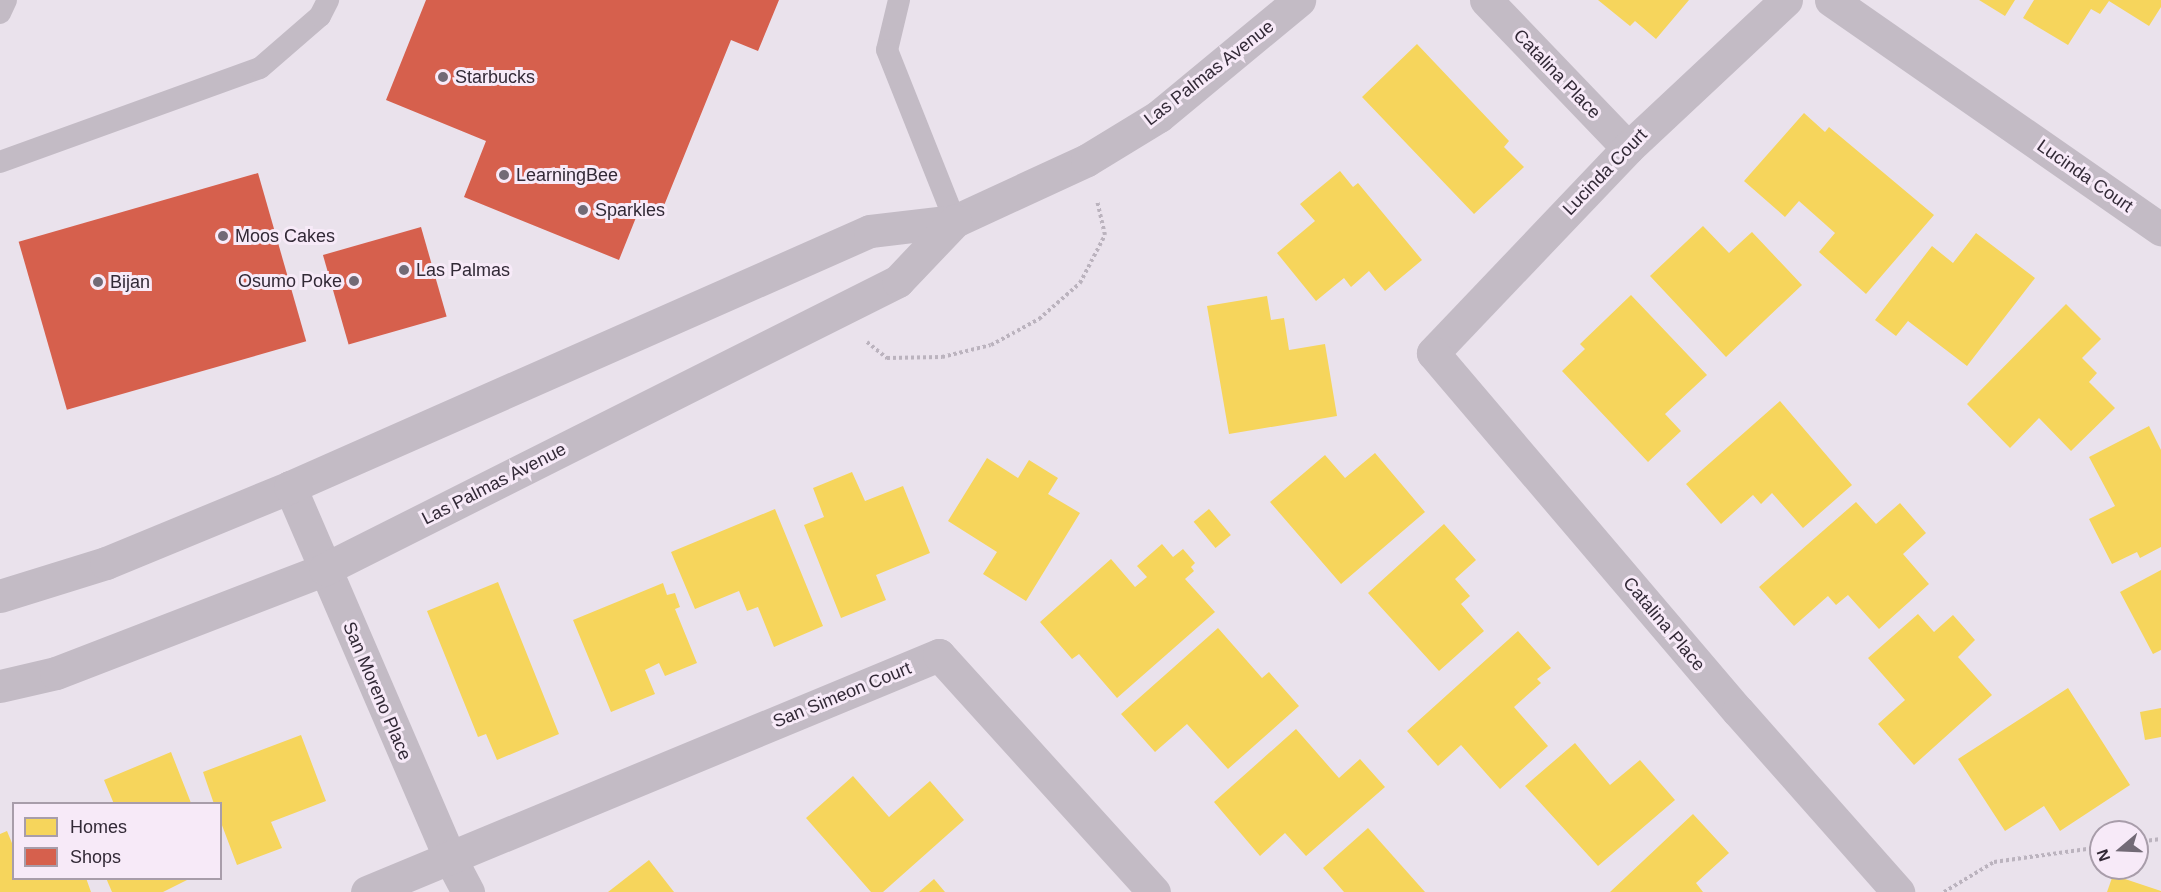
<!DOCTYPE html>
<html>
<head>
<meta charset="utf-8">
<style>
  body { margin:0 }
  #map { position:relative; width:2161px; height:892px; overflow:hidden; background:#eae2ec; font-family:Helvetica,sans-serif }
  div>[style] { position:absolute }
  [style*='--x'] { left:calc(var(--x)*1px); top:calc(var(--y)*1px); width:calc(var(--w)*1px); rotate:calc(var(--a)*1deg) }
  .homes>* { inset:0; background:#f6d55c; transform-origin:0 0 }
  .shops>* { inset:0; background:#d6604d; transform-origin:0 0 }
  .path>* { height:4px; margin-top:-2px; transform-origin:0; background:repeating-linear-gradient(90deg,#bbb3be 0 3px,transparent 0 6px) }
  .lane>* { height:22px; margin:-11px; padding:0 11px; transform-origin:11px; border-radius:11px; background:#c3bbc5 }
  .street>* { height:33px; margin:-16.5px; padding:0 16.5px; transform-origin:16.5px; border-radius:16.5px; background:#c3bbc5 }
  .dots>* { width:16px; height:16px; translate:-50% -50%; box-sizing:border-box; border:3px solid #f7eaf8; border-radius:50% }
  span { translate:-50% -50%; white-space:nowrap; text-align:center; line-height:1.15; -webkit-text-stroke:6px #f7eaf8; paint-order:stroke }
  .street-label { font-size:18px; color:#322936 }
  .poi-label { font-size:18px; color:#322936 }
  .left { translate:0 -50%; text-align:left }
  .right { translate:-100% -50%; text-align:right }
  .legend { position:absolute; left:12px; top:802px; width:210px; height:78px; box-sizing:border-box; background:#f7eaf8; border:2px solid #a89daa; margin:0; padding:8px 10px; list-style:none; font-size:18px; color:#322936 }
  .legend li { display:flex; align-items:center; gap:12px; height:30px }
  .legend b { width:30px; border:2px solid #a89daa }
  .north { position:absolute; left:2089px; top:820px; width:60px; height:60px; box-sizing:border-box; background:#f7eaf8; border:2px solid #a89daa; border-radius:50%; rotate:251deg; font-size:16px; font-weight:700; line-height:24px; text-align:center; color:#322936 }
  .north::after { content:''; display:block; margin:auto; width:21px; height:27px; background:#726a76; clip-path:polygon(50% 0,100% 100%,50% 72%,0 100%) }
</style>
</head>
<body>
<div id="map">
  <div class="homes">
    <div style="clip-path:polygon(1598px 0,1689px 0,1656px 39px,1635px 21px,1630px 26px)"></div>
    <div style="clip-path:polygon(1979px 0,2015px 0,2005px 16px)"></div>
    <div style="clip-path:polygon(2034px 0,2161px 0,2161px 7px,2149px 26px,2109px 1px,2100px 14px,2091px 9px,2068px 45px,2023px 18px)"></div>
    <div style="clip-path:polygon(1417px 44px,1509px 141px,1504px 147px,1524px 167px,1474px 214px,1362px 97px)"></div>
    <div style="clip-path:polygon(1804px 113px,1825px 132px,1829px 127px,1934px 215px,1866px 294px,1819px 252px,1835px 233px,1799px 201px,1785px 217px,1744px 181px)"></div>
    <div style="clip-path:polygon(1340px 171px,1353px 187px,1358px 183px,1422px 260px,1385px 291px,1369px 271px,1351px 287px,1344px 278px,1316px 301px,1277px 253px,1315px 221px,1300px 204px)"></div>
    <div style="clip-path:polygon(1703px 226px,1729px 253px,1752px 232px,1802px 285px,1726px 357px,1650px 276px)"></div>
    <div style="clip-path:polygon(1976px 233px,2035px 278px,1967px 366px,1908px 321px,1896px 336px,1875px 320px,1932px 246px,1953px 263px)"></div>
    <div style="clip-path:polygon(1631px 295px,1707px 375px,1665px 414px,1681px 431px,1648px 462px,1562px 371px,1585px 349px,1580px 344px)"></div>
    <div style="clip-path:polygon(1267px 296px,1271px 320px,1284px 318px,1289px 350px,1325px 344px,1337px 416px,1229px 434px,1207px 306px)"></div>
    <div style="clip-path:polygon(2066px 304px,2101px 339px,2082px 358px,2097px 373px,2089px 382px,2115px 408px,2071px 451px,2039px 418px,2010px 448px,1967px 404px)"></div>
    <div style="clip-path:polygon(1780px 401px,1852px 485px,1803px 528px,1772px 493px,1761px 504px,1753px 495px,1721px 524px,1686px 484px)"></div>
    <div style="clip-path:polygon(2149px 426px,2161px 450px,2161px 547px,2140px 558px,2137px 552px,2112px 564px,2089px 519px,2115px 506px,2089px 457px)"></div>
    <div style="clip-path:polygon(1375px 453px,1425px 512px,1341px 584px,1270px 502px,1325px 455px,1345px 478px)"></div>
    <div style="clip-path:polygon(987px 458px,1018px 478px,1029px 460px,1058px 478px,1048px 494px,1080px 513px,1026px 601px,983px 574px,997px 552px,948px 521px)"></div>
    <div style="clip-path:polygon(852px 472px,865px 501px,903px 486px,930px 553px,876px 575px,886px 600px,841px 618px,804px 525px,824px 517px,813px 488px)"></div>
    <div style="clip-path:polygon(1856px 502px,1876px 524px,1900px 503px,1926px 533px,1903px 554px,1929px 584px,1879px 629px,1848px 595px,1836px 605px,1828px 596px,1794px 626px,1759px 587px)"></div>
    <div style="clip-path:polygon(775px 509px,823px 626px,774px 647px,758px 607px,747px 611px,739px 591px,695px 609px,671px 552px)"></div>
    <div style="left:1209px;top:509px;width:34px;height:20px;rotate:50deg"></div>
    <div style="clip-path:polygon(1444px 524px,1476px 560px,1455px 579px,1470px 596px,1461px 604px,1484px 631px,1439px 671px,1368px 593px)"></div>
    <div style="clip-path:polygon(1162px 544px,1173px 557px,1183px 549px,1195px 563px,1191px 567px,1194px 571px,1185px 579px,1215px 612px,1117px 698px,1079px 654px,1072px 659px,1040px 622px,1111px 559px,1135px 587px,1147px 577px,1137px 566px)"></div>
    <div style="clip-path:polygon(2161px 570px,2161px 650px,2153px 654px,2120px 592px)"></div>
    <div style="clip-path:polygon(498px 582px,559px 734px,497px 760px,486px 734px,478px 737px,427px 611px)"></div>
    <div style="clip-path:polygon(663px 583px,667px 595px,675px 593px,680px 607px,675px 609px,697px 663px,665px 676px,659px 663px,645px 670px,655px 694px,611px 712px,573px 620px)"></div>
    <div style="clip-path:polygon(1918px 614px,1934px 632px,1953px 615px,1975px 640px,1958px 657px,1992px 695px,1914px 765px,1878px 724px,1905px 700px,1868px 658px)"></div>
    <div style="clip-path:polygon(1218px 628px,1262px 678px,1269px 672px,1299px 706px,1228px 769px,1187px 724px,1155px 752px,1121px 714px)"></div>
    <div style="clip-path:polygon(1518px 631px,1551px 668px,1537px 679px,1541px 683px,1514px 707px,1548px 746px,1500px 789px,1461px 745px,1438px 766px,1407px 731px)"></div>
    <div style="clip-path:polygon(2068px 688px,2130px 785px,2060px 831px,2044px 806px,2005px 831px,1958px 759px)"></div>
    <div style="clip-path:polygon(2161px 708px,2161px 737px,2145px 740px,2140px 712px)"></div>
    <div style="clip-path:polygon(1296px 729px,1339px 778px,1360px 759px,1385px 787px,1306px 856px,1285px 833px,1260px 856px,1214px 802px)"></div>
    <div style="clip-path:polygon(301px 735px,326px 801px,271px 822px,282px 848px,237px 865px,220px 820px,220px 804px,214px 804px,203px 772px)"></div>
    <div style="clip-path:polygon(1575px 743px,1610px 785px,1640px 760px,1675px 800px,1598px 866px,1525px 786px)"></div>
    <div style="clip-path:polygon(171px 752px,191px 803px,198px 804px,114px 804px,104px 780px)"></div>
    <div style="clip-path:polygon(853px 776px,889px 817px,930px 781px,964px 820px,883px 892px,871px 892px,806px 818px)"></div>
    <div style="clip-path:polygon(1693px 814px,1729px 853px,1696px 883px,1703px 892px,1610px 892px)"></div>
    <div style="clip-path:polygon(1368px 828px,1425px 892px,1344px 892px,1323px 868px)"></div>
    <div style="clip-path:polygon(7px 831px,14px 848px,14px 878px,86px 878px,91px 892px,0 892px,0 834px)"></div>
    <div style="clip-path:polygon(649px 860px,674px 892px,608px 892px)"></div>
    <div style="clip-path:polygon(2113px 875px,2161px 891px,2161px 892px,2107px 892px)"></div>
    <div style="clip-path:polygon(106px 878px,189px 878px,189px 879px,163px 892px,112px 892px)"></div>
    <div style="clip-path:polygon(934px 879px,945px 892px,919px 892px)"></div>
  </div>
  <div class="shops">
    <div style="clip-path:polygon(426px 0,779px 0,758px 51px,731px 40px,661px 213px,641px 205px,619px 260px,464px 197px,486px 141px,386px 100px)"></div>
    <div style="left:258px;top:173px;width:175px;height:249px;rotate:74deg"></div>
    <div style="left:421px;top:227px;width:93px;height:102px;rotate:74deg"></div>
  </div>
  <div class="path">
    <div style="--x:867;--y:342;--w:26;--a:39"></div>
    <div style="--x:887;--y:358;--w:55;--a:-1"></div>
    <div style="--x:942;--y:357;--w:50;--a:-13.8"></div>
    <div style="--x:991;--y:345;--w:55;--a:-28.4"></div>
    <div style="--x:1039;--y:319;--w:55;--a:-41.3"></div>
    <div style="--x:1080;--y:283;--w:54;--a:-62.5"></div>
    <div style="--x:1105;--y:235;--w:35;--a:-103"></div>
    <div style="--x:2137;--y:842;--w:24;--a:-7"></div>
    <div style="--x:1944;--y:892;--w:58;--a:-31"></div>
    <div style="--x:1994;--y:862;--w:108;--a:-8"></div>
  </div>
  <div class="lane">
    <div style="--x:899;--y:0;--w:51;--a:103.5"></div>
    <div style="--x:887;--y:50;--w:184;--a:68.3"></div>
    <div style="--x:0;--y:13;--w:14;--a:-65"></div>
    <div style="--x:0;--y:162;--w:276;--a:-19.9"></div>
    <div style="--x:260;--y:68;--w:79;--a:-40.9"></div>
    <div style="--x:320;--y:16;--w:18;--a:-63"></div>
  </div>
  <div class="street">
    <div style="--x:1486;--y:0;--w:205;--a:46.2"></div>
    <div style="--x:1786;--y:0;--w:216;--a:136.9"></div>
    <div style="--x:1628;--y:148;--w:283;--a:133.6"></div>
    <div style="--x:1433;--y:353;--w:470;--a:49.6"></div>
    <div style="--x:1738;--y:711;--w:242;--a:48.5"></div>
    <div style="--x:1831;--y:0;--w:402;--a:34.8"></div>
    <div style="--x:290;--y:487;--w:402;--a:66.7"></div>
    <div style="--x:449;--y:856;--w:41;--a:62.2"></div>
    <div style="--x:0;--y:596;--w:111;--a:-17.3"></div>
    <div style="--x:106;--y:563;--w:199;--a:-22.4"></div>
    <div style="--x:290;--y:487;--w:634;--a:-23.82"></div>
    <div style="--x:870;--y:231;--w:86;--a:-6.7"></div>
    <div style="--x:955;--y:221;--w:145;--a:-24.8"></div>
    <div style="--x:1087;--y:160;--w:84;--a:-31.4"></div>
    <div style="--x:1159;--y:116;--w:182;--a:-39.6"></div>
    <div style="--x:0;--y:686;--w:57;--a:-13.1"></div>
    <div style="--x:56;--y:673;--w:288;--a:-21.1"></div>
    <div style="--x:325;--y:569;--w:641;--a:-26.68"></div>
    <div style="--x:898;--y:281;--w:83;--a:-46.5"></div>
    <div style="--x:367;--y:892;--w:619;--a:-22.51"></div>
    <div style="--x:939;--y:655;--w:320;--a:47.8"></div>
  </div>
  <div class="dots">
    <div style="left:443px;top:77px;background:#726a76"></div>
    <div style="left:504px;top:175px;background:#726a76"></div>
    <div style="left:583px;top:210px;background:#726a76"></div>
    <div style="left:223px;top:236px;background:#726a76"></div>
    <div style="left:404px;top:270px;background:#726a76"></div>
    <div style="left:354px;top:281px;background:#726a76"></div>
    <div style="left:98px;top:282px;background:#726a76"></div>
  </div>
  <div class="street-label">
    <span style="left:1209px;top:73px;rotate:-38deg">Las Palmas Avenue</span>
    <span style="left:1557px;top:74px;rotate:46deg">Catalina Place</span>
    <span style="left:1605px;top:172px;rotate:-46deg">Lucinda Court</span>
    <span style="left:2085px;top:176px;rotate:35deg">Lucinda Court</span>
    <span style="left:494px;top:484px;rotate:-27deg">Las Palmas Avenue</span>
    <span style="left:1664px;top:624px;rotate:50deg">Catalina Place</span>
    <span style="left:377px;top:691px;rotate:67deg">San Moreno Place</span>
    <span style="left:842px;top:695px;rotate:-22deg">San Simeon Court</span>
  </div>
  <div class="poi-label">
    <span class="left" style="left:455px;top:77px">Starbucks</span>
    <span class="left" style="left:516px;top:175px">LearningBee</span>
    <span class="left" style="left:595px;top:210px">Sparkles</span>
    <span class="left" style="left:235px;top:236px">Moos Cakes</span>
    <span class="left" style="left:416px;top:270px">Las Palmas</span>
    <span class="right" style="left:342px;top:281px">Osumo Poke</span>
    <span class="left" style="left:110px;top:282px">Bijan</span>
  </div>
  <ul class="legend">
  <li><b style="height:16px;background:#f6d55c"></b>Homes</li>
  <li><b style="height:16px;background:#d6604d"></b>Shops</li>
  </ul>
  <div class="north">N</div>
</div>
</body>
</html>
